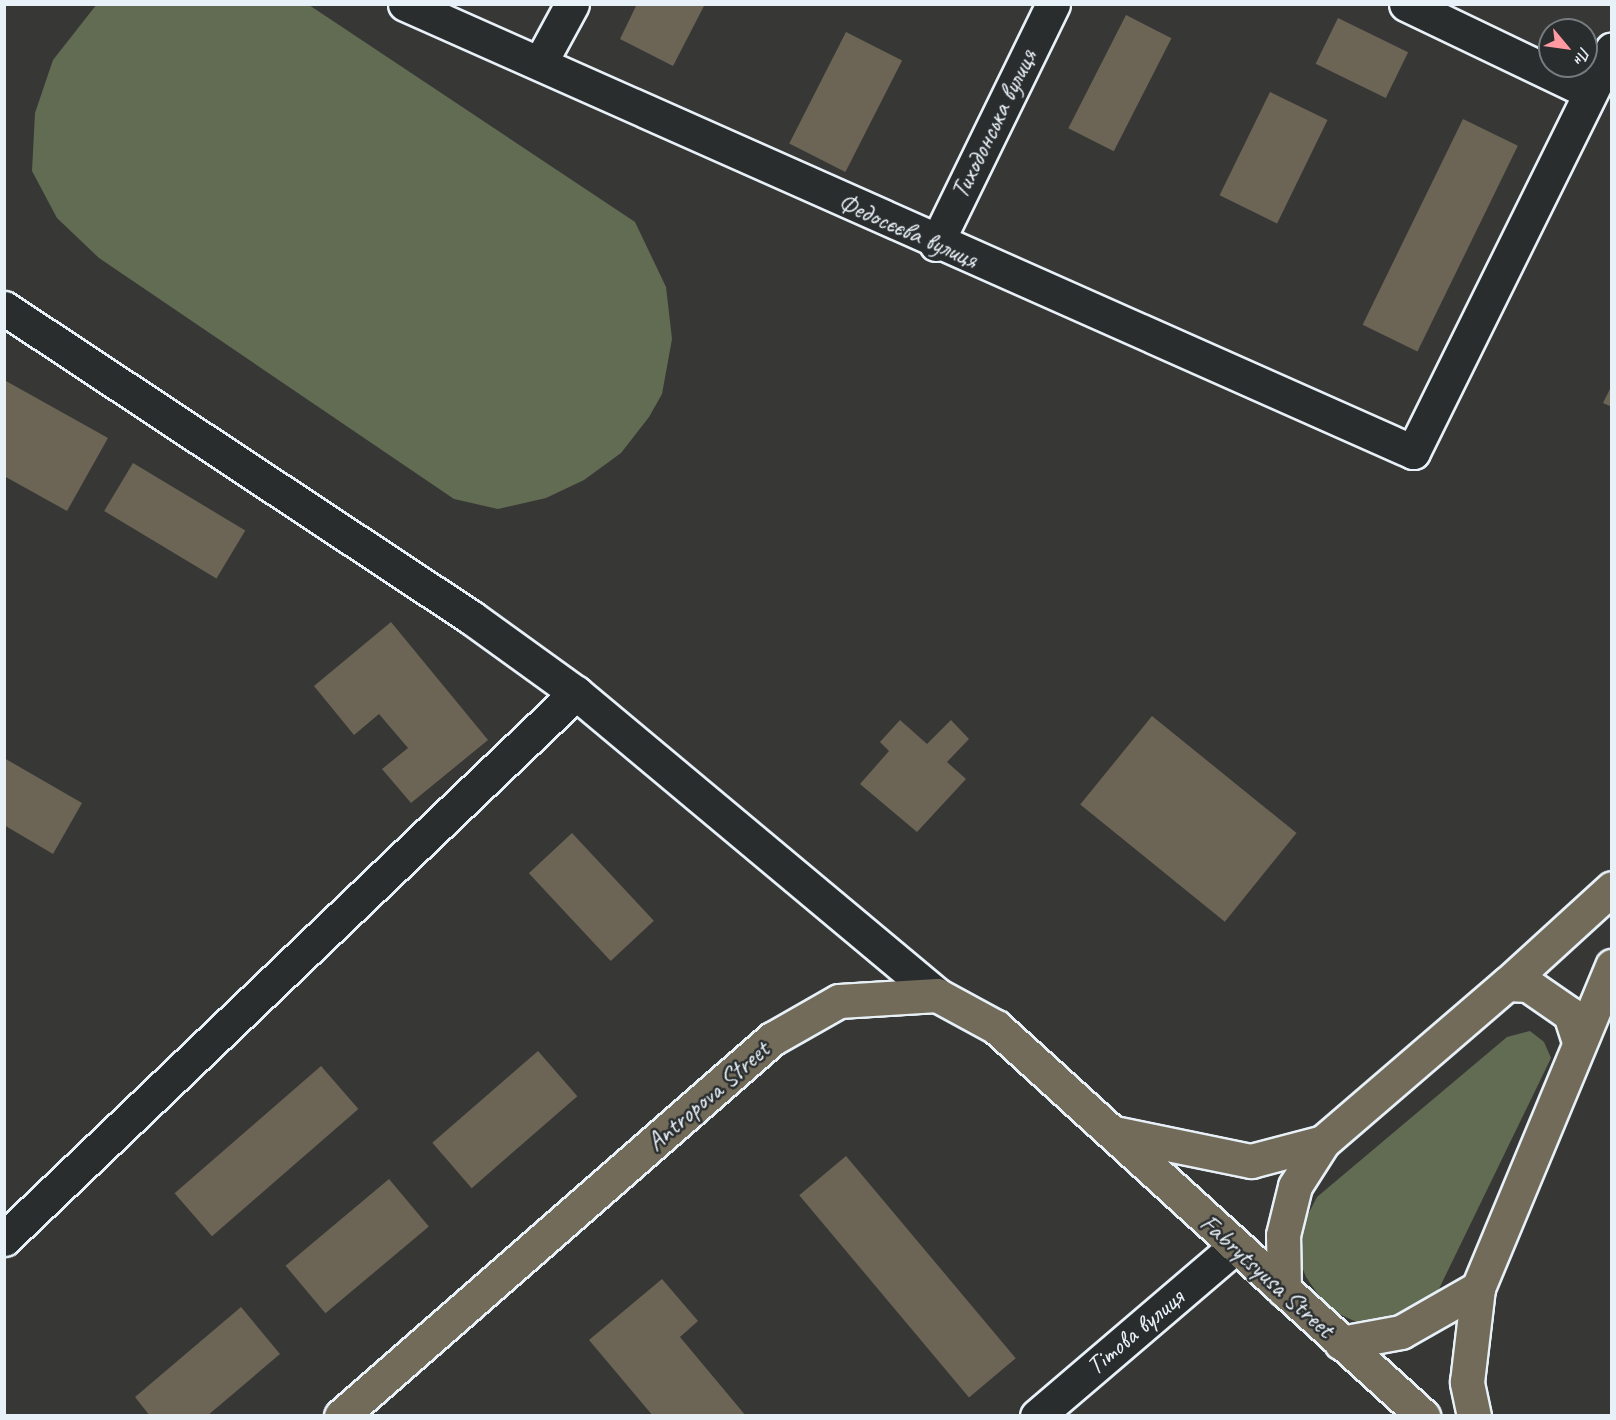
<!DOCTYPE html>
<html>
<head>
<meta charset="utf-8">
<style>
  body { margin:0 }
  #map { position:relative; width:1616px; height:1420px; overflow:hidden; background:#373836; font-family:Caveat,sans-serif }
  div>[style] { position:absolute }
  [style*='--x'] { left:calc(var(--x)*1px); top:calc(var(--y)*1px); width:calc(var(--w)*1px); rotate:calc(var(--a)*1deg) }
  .green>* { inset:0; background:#626c53 }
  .building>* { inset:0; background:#6c6454; transform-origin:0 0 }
  .roads { filter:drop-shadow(2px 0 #e8f1f8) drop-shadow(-2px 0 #e8f1f8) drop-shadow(0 2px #e8f1f8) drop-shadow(0 -2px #e8f1f8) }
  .minor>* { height:33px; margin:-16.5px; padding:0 16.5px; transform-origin:16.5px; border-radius:16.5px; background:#2a2d2e }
  .major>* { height:33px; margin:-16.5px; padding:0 16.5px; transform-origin:16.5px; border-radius:16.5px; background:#726b5a }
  span { translate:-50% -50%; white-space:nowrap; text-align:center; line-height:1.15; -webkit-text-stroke:5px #2a2d2e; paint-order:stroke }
  .street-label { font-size:26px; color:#e8f1f8 }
  .frame { position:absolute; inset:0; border:6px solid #e8f1f8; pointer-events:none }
  .north { position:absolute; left:1538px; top:18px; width:60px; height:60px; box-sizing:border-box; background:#2a2d2e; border:2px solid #767b7f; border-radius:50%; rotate:119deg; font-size:16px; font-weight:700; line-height:24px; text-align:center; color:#e8f1f8 }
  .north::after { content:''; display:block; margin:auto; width:21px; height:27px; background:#ff9aa2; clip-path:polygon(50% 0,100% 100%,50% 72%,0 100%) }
</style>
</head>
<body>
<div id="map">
  <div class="green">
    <div style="clip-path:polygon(97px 4px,309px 5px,635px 222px,666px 287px,672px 339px,662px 394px,649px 417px,621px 453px,584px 480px,546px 498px,498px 509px,454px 499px,99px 258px,57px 218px,32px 171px,35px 113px,53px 60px)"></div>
    <div style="clip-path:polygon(1530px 1031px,1544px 1042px,1551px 1058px,1436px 1295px,1396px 1323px,1361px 1324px,1328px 1309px,1306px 1277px,1298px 1257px,1302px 1226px,1317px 1197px,1507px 1037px)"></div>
  </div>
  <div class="building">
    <div style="clip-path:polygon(637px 4px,705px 4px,673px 66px,620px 39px)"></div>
    <div style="left:1126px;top:15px;width:51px;height:127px;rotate:27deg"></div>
    <div style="left:1338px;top:18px;width:78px;height:51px;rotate:26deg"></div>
    <div style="left:846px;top:32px;width:63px;height:125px;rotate:27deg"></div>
    <div style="left:1270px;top:92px;width:64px;height:115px;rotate:26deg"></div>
    <div style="left:1463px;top:119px;width:61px;height:229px;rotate:26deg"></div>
    <div style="clip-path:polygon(6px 381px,108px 438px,67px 511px,4px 476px)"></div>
    <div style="clip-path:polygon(1612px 385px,1612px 407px,1603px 403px)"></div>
    <div style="left:133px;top:463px;width:131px;height:56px;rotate:31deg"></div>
    <div style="clip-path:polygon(391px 622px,488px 740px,411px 803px,382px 769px,408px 748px,379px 714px,354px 735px,314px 686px)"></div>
    <div style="left:1152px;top:716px;width:186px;height:114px;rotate:39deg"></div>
    <div style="clip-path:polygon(900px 720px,927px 744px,951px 720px,969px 739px,947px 762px,966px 779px,917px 832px,860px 784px,889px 751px,880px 742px)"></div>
    <div style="clip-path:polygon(4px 758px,82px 803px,53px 854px,4px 825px)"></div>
    <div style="left:572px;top:833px;width:120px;height:59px;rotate:47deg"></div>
    <div style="left:538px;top:1051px;width:60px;height:140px;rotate:49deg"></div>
    <div style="left:321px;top:1066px;width:57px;height:194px;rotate:49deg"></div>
    <div style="left:846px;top:1156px;width:264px;height:61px;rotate:50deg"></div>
    <div style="left:389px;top:1179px;width:62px;height:135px;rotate:50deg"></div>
    <div style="clip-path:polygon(662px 1279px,698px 1321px,680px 1337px,746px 1416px,653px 1416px,589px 1340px)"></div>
    <div style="clip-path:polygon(241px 1307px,280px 1354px,207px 1416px,150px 1416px,135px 1397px)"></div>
  </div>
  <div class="roads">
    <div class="minor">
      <div style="--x:405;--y:4;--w:1103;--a:23.96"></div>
      <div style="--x:1413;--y:452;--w:449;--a:-63.7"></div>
      <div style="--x:1406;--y:4;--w:204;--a:25.6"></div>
      <div style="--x:540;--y:63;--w:67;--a:-61.5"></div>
      <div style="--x:936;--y:244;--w:267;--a:-64"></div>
      <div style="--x:4;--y:308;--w:561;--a:33.52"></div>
      <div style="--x:472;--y:618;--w:128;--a:35.8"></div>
      <div style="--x:576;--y:693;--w:471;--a:39.9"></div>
      <div style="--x:4;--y:1239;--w:791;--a:-43.67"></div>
      <div style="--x:1037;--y:1416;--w:259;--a:-40.5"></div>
    </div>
    <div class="major">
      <div style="--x:1507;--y:984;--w:21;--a:3"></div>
      <div style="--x:1528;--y:985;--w:51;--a:34.6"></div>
      <div style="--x:1570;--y:1014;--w:28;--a:72"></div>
      <div style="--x:1114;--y:1133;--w:140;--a:11.6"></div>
      <div style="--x:1251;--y:1161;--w:74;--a:-14.8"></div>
      <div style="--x:1284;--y:1290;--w:55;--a:-91"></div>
      <div style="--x:1283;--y:1235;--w:50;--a:-76.2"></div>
      <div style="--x:1295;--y:1186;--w:52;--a:-57.5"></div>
      <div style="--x:1323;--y:1142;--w:243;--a:-40.7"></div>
      <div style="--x:1507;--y:984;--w:142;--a:-42.4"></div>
      <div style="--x:1341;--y:1343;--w:61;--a:-10.4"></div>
      <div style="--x:1401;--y:1332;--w:89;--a:-29.7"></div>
      <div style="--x:341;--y:1416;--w:573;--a:-41.18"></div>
      <div style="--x:772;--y:1039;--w:77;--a:-29.6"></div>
      <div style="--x:839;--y:1001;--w:98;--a:-3.5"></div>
      <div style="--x:937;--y:995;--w:67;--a:28.5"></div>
      <div style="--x:996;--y:1027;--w:578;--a:42.33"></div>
      <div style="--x:1474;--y:1416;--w:35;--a:-102"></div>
      <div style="--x:1467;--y:1382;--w:95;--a:-83.3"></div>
      <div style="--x:1478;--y:1288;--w:349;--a:-67.4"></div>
    </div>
  </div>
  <div class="street-label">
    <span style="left:994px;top:124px;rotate:-64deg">Тиходонська вулиця</span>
    <span style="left:908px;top:231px;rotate:24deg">Федосєєва вулиця</span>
    <span style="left:708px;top:1096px;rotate:-41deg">Antropova Street</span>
    <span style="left:1267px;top:1276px;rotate:42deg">Fabrytsyusa Street</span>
    <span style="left:1135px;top:1332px;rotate:-40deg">Тітова вулиця</span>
  </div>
  <div class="frame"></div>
  <div class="north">Пн</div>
</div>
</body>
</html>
